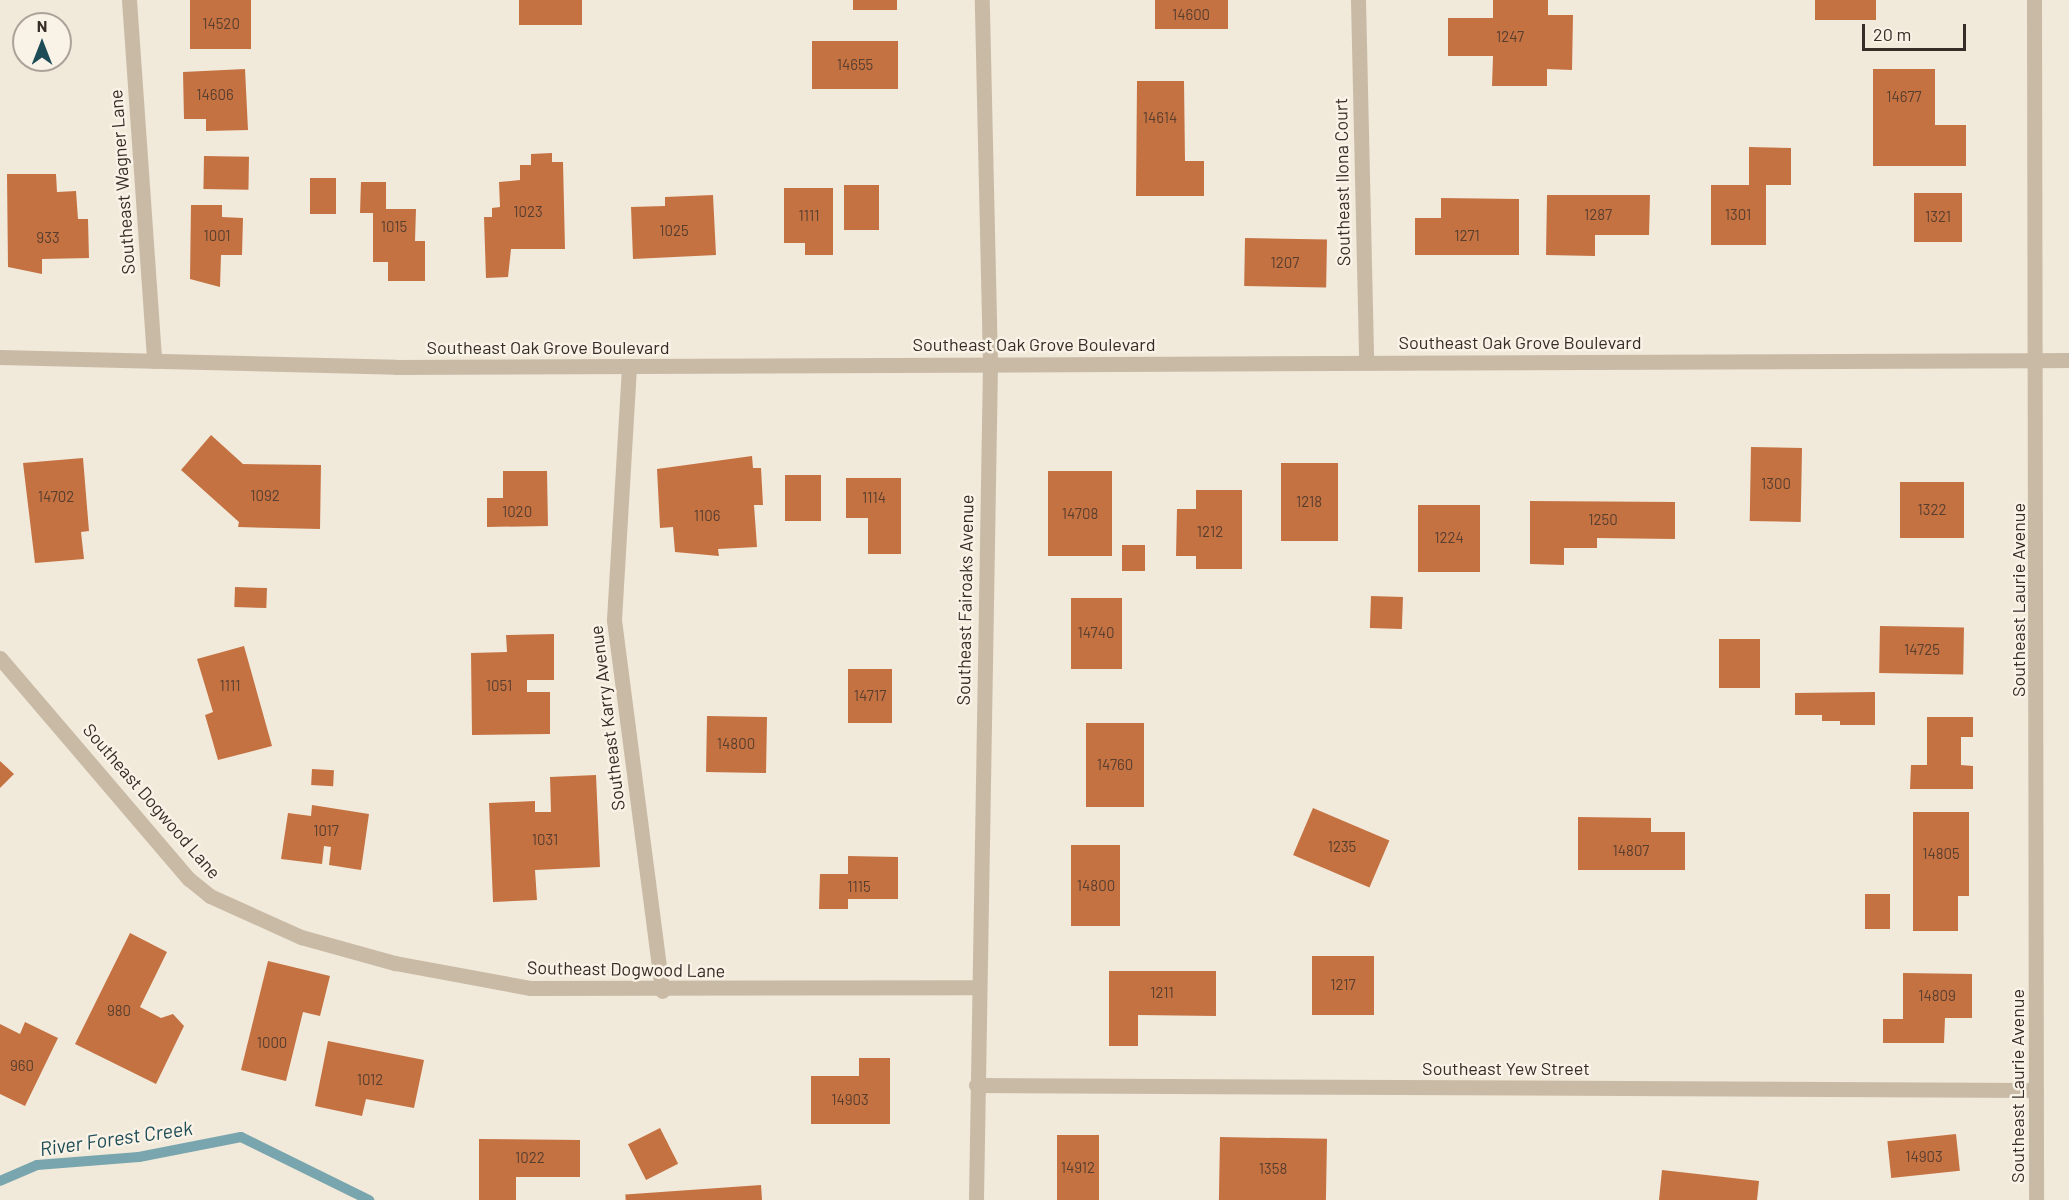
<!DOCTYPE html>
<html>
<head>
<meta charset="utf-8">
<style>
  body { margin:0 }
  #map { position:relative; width:2069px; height:1200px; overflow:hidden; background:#f1e9d9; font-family:Barlow,sans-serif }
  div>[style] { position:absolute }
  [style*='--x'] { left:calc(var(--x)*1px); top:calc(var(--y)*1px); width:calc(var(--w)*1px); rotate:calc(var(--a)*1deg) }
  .stream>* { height:10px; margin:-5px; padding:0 5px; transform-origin:5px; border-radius:5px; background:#79a6ae }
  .building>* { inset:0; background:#c57243; transform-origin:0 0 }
  .minor>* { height:15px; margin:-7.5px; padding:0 7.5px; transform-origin:7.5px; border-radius:7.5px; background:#c9baa6 }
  span { translate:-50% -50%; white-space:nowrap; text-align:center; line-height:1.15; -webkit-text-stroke:5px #f9f2e6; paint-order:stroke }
  .number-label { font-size:15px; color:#593e2e }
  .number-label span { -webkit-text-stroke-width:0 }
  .street-label { font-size:18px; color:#352d27 }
  .water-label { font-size:20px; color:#1d4c56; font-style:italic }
  .north { position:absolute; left:12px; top:12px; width:60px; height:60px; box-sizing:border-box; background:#f9f2e6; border:2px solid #aba39a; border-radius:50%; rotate:0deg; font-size:16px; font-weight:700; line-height:24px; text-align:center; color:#352d27 }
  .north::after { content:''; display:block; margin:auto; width:21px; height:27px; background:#1d4c56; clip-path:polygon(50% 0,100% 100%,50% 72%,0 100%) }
  .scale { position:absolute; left:1862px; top:24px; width:104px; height:27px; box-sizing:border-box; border:3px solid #352d27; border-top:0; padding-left:8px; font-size:18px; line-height:21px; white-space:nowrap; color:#352d27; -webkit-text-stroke:4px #f9f2e6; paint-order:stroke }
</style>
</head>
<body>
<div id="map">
  <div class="stream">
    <div style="--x:0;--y:1181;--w:40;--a:-23.4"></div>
    <div style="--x:37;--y:1165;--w:102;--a:-4.5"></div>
    <div style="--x:139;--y:1157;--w:104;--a:-11.1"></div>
    <div style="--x:241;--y:1137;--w:143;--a:26.2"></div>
  </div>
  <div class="building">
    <div style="left:190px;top:0;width:61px;height:49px"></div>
    <div style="left:519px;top:0;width:63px;height:25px"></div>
    <div style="left:853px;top:0;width:44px;height:10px"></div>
    <div style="left:1155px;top:0;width:73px;height:29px"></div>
    <div style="clip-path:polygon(1493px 0,1548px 0,1548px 15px,1573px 15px,1572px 70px,1547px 69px,1547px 86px,1492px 86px,1493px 56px,1448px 56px,1448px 18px,1493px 18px)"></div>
    <div style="left:1815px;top:0;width:61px;height:20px"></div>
    <div style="left:812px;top:41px;width:86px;height:48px"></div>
    <div style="clip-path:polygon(245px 69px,248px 130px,206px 131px,206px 119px,184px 119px,183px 72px)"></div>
    <div style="clip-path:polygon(1873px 69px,1935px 69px,1935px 125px,1966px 125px,1966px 166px,1873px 166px)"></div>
    <div style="clip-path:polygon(1137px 81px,1184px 81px,1185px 161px,1204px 161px,1204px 196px,1136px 196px)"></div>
    <div style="clip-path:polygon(1749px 147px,1791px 148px,1791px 185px,1766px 185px,1766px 245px,1711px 245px,1711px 185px,1749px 185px)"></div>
    <div style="clip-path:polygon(552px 153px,552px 162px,563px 162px,565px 249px,511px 249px,508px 277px,486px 278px,484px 217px,492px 217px,492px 208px,500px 207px,499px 182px,520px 180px,520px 165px,531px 165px,531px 154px)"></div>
    <div style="left:204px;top:156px;width:45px;height:33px;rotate:1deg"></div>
    <div style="clip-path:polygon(7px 174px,56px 174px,57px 192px,76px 191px,78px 219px,88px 219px,89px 258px,42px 259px,42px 274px,8px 267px)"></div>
    <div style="left:310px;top:178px;width:26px;height:36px"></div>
    <div style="clip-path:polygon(361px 182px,386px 182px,386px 209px,416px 209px,415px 241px,425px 241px,425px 281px,388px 281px,388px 262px,373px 262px,373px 213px,360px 213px)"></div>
    <div style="left:844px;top:185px;width:35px;height:45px"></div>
    <div style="clip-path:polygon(784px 188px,833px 188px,833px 255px,805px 255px,805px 243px,784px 243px)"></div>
    <div style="left:1914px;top:193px;width:48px;height:49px"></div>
    <div style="clip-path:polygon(713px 195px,716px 255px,633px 259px,631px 207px,665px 206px,665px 197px)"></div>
    <div style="clip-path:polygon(1547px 195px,1650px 195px,1649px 235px,1595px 235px,1595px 256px,1546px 255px)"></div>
    <div style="clip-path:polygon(1441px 198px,1519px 199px,1519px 255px,1415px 255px,1415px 218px,1441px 218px)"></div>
    <div style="clip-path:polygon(191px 205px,222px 205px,222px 217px,243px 218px,242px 255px,221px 255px,220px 287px,190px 279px)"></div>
    <div style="left:1245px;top:238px;width:82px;height:48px;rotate:1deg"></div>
    <div style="clip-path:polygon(211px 435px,243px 464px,321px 465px,320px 529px,238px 527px,239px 522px,181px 470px)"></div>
    <div style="left:1751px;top:447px;width:51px;height:74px;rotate:1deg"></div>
    <div style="clip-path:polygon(752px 456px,753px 468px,761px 468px,763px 505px,754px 505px,757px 547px,718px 549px,719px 556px,675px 552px,673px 527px,660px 528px,657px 469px)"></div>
    <div style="clip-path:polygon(83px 458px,89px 531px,81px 532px,84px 559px,35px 563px,23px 463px)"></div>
    <div style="left:1281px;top:463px;width:57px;height:78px"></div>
    <div style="clip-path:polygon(503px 471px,547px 471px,548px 526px,487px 527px,487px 498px,503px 498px)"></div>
    <div style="left:1048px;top:471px;width:64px;height:85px"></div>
    <div style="left:785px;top:475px;width:36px;height:46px"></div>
    <div style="clip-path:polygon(846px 478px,901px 478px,901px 554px,868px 554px,868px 518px,846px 518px)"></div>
    <div style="left:1900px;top:482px;width:64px;height:56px"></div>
    <div style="clip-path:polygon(1196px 490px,1242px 490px,1242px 569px,1196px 569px,1196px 556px,1176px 556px,1177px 509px,1196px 509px)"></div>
    <div style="clip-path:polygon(1530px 501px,1675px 502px,1675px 539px,1597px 538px,1597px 548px,1564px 548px,1564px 565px,1530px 564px)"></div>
    <div style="left:1418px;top:505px;width:62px;height:67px"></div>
    <div style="left:1122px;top:545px;width:23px;height:26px"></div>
    <div style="left:235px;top:587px;width:32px;height:20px;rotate:2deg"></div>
    <div style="left:1371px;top:596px;width:32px;height:32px;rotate:2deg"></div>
    <div style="left:1071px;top:598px;width:51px;height:71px"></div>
    <div style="left:1880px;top:626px;width:84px;height:47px;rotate:1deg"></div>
    <div style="clip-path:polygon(554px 634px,554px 680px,527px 680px,527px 692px,550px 692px,550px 734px,472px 735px,471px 653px,507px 652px,506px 635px)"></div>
    <div style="left:1719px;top:639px;width:41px;height:49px"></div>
    <div style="clip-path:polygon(244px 646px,272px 746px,218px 760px,205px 715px,213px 712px,197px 659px)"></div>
    <div style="left:848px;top:669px;width:44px;height:54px"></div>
    <div style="clip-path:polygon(1875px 692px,1875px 725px,1840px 725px,1840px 721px,1822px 721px,1822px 715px,1795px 715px,1795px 693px)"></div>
    <div style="left:707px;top:716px;width:60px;height:56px;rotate:1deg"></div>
    <div style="clip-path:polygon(1927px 717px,1973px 717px,1973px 737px,1961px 737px,1961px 765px,1973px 766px,1973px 789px,1910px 789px,1911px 765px,1927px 765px)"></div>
    <div style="left:1086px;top:723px;width:58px;height:84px"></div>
    <div style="clip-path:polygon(0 761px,14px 774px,0 788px)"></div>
    <div style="left:312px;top:769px;width:22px;height:16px;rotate:3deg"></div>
    <div style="clip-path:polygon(596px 775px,600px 867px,535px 870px,537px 900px,493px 902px,489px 803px,535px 801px,535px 812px,551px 812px,550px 777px)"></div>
    <div style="clip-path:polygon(312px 805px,369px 814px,361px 870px,329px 865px,331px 847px,324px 846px,322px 864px,281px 859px,288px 813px,311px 816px)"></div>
    <div style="left:1313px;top:808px;width:83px;height:51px;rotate:23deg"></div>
    <div style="clip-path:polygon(1913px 812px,1969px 812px,1969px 896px,1958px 896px,1958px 931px,1913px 931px)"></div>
    <div style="clip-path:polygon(1578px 817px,1651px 818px,1651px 832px,1685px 832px,1685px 870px,1578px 870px)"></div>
    <div style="left:1071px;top:845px;width:49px;height:81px"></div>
    <div style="clip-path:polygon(848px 856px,898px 857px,898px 899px,848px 899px,848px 909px,819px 909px,820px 874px,848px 874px)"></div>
    <div style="left:1865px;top:894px;width:25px;height:35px"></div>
    <div style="clip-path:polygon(130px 933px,167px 952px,140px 1007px,161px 1018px,173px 1014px,184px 1026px,156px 1084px,75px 1044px)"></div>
    <div style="left:1312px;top:956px;width:62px;height:59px"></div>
    <div style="clip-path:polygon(268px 961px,330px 976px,320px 1016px,303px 1012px,286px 1081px,241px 1070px)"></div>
    <div style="clip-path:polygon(1109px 971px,1216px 971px,1216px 1016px,1138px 1015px,1138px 1046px,1109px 1046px)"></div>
    <div style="clip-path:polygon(1903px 973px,1972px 974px,1972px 1018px,1945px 1018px,1944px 1043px,1883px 1043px,1883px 1019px,1903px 1019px)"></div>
    <div style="clip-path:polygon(25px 1022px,58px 1038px,25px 1106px,0 1094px,0 1024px,20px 1034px)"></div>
    <div style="clip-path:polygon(328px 1041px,424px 1060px,414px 1108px,366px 1099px,362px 1116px,315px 1106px)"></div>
    <div style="clip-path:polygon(859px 1058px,890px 1058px,890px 1124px,811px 1124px,811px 1076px,859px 1076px)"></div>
    <div style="left:660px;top:1128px;width:40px;height:36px;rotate:63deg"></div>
    <div style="left:1956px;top:1134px;width:37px;height:69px;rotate:84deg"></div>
    <div style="left:1057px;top:1135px;width:42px;height:65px"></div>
    <div style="left:1220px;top:1137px;width:107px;height:63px;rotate:1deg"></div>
    <div style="clip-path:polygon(479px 1139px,580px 1140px,580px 1177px,516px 1177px,516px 1200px,479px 1200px)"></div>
    <div style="clip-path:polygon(1662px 1170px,1759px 1181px,1757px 1200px,1659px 1200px)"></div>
    <div style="left:761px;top:1185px;width:15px;height:136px;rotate:86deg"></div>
  </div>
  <div class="minor">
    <div style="--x:129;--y:0;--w:362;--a:86"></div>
    <div style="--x:1358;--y:0;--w:362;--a:88.7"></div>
    <div style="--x:2034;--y:0;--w:1200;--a:89.9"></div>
    <div style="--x:0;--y:357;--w:396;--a:1.4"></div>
    <div style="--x:396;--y:367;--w:1673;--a:-0.24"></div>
    <div style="--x:629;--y:367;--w:253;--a:93.4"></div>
    <div style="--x:614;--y:620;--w:374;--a:82.6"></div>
    <div style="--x:0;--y:658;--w:291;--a:49.5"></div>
    <div style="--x:189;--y:879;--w:27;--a:39"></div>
    <div style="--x:210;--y:896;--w:100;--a:24.3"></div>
    <div style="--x:301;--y:937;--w:98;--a:15.5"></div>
    <div style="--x:395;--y:963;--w:137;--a:10.5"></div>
    <div style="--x:530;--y:988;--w:447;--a:-0.1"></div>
    <div style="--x:976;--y:1085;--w:1060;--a:0.27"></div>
    <div style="--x:976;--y:1200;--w:837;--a:-89.04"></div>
    <div style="--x:990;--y:363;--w:363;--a:-91.3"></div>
  </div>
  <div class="number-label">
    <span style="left:1191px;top:15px">14600</span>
    <span style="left:221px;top:24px">14520</span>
    <span style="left:1510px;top:37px">1247</span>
    <span style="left:855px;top:65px">14655</span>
    <span style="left:215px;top:95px">14606</span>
    <span style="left:1904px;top:97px">14677</span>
    <span style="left:1160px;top:118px">14614</span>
    <span style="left:528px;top:212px">1023</span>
    <span style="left:1598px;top:215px">1287</span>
    <span style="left:1738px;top:215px">1301</span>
    <span style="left:809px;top:216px">1111</span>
    <span style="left:1938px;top:217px">1321</span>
    <span style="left:394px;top:227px">1015</span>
    <span style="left:674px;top:231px">1025</span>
    <span style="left:217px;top:236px">1001</span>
    <span style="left:1467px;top:236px">1271</span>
    <span style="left:48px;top:238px">933</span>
    <span style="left:1285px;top:263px">1207</span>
    <span style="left:1776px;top:484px">1300</span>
    <span style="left:265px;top:496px">1092</span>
    <span style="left:56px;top:497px">14702</span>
    <span style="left:874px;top:498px">1114</span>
    <span style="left:1309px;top:502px">1218</span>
    <span style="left:1932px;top:510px">1322</span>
    <span style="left:517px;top:512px">1020</span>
    <span style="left:1080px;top:514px">14708</span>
    <span style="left:707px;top:516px">1106</span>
    <span style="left:1603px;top:520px">1250</span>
    <span style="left:1210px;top:532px">1212</span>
    <span style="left:1449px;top:538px">1224</span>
    <span style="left:1096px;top:633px">14740</span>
    <span style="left:1922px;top:650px">14725</span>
    <span style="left:230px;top:686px">1111</span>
    <span style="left:499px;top:686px">1051</span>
    <span style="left:870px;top:696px">14717</span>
    <span style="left:736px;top:744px">14800</span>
    <span style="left:1115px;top:765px">14760</span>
    <span style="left:326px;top:831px">1017</span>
    <span style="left:545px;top:840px">1031</span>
    <span style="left:1342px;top:847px">1235</span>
    <span style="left:1631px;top:851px">14807</span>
    <span style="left:1941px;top:854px">14805</span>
    <span style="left:1096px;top:886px">14800</span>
    <span style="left:859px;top:887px">1115</span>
    <span style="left:1343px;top:985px">1217</span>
    <span style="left:1162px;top:993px">1211</span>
    <span style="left:1937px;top:996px">14809</span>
    <span style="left:119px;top:1011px">980</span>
    <span style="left:272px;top:1043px">1000</span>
    <span style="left:22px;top:1066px">960</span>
    <span style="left:370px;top:1080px">1012</span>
    <span style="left:850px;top:1100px">14903</span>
    <span style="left:1924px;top:1157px">14903</span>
    <span style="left:530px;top:1158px">1022</span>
    <span style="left:1078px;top:1168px">14912</span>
    <span style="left:1273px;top:1169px">1358</span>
  </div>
  <div class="street-label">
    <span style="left:122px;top:182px;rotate:-94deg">Southeast Wagner Lane</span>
    <span style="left:1342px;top:182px;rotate:-91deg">Southeast Ilona Court</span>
    <span style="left:1520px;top:342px">Southeast Oak Grove Boulevard</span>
    <span style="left:1034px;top:344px">Southeast Oak Grove Boulevard</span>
    <span style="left:548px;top:347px">Southeast Oak Grove Boulevard</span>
    <span style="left:965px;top:600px;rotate:-89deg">Southeast Fairoaks Avenue</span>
    <span style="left:2018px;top:600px;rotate:-90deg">Southeast Laurie Avenue</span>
    <span style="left:607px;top:718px;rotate:-97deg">Southeast Karry Avenue</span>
    <span style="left:152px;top:801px;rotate:49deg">Southeast Dogwood Lane</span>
    <span style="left:626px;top:969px;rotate:1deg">Southeast Dogwood Lane</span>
    <span style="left:1506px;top:1068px">Southeast Yew Street</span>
    <span style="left:2017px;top:1086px;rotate:-90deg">Southeast Laurie Avenue</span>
  </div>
  <div class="water-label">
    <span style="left:116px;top:1138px;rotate:-8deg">River Forest Creek</span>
  </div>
  <div class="north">N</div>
  <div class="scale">20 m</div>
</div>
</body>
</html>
